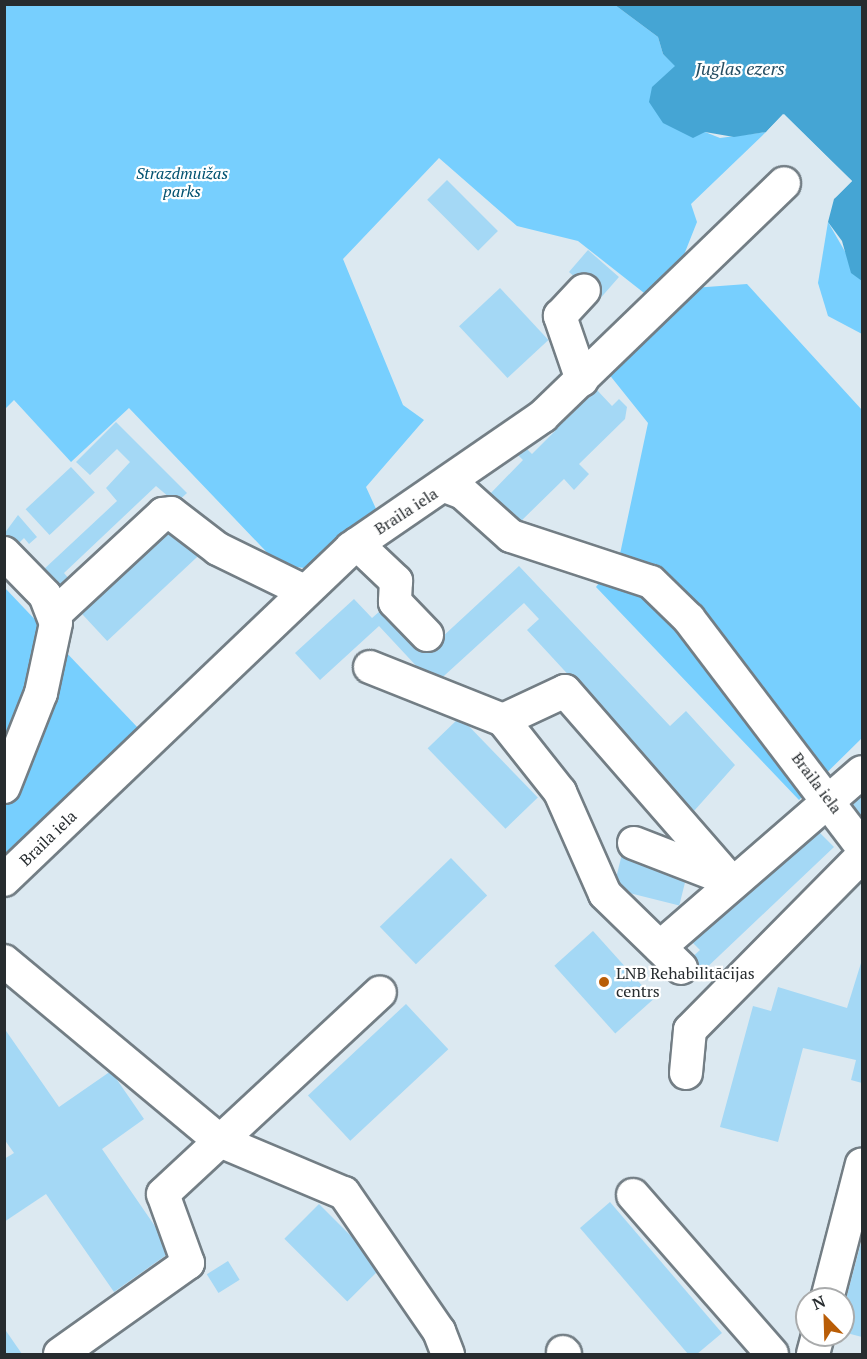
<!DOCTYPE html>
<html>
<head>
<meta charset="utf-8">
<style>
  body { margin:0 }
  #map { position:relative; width:867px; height:1359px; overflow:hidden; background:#dce9f1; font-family:"PT Serif",serif }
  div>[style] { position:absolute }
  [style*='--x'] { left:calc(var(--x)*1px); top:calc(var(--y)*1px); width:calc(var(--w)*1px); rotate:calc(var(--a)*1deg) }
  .green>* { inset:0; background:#77cffe }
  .water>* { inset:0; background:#45a5d4 }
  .pier>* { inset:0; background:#dce9f1 }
  .building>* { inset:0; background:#a4d8f5; transform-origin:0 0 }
  .roads { filter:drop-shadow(2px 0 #737e85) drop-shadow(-2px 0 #737e85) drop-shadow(0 2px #737e85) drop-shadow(0 -2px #737e85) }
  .minor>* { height:32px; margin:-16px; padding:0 16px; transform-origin:16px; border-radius:16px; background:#fff }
  .dots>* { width:16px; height:16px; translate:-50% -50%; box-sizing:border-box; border:3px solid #fff; border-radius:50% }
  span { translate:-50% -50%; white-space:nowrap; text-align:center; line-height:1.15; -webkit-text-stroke:4.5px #fff; paint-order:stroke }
  .park-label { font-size:16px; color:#005170; font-style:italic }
  .street-label { font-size:16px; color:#272c2f }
  .poi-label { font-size:16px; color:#272c2f }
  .left { translate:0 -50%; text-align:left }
  .water-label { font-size:18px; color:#264e63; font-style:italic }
  .frame { position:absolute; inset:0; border:6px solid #272c2f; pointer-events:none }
  .north { position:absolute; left:795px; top:1287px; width:60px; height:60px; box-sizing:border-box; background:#fff; border:2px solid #a9abac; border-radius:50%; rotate:337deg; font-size:16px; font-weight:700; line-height:24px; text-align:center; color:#272c2f }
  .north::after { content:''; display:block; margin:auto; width:21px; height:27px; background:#b95d07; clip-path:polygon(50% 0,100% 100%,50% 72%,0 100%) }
</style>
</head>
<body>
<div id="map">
  <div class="green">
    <div style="clip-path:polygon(5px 5px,615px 5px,658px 37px,663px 54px,676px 66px,652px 88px,705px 132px,720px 138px,766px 132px,691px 204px,697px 222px,678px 270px,653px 300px,578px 241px,517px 226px,439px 158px,343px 259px,403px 405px,424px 420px,366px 487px,377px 511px,313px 569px,279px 565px,129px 408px,71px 462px,14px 400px,5px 409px)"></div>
    <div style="clip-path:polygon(828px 222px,862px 281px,862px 334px,828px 316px,818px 283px)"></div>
    <div style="clip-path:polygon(747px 284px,862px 410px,862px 738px,799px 800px,596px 587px,620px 554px,648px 423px,608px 373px,693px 288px)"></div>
    <div style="clip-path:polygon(5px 588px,139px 729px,5px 854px)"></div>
  </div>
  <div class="water">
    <div style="clip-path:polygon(615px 5px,862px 5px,862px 281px,851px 273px,842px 241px,828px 222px,834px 199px,852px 181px,784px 114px,766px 132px,734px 137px,705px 132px,693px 138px,663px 123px,649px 102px,652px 87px,675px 66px,663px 54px,658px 37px)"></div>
  </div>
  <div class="pier">
    <div style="clip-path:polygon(783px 114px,852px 181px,834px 199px,848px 181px,783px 119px,766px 132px)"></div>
  </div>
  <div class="building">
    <div style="left:447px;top:180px;width:72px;height:28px;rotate:45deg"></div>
    <div style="left:588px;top:250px;width:41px;height:29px;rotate:41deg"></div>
    <div style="left:500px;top:288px;width:71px;height:56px;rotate:47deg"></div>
    <div style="clip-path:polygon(596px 389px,612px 406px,619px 399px,627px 407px,625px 419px,579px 464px,589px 474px,574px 490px,564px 479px,517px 525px,488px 496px,523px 460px,514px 451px,522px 444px,532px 454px,555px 431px,548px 423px,559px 412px,566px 420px)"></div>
    <div style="clip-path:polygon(116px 422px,187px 493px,176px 503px,156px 486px,64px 573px,76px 587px,68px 598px,42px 571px,117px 501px,106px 488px,130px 462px,117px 449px,90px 475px,76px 462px)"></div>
    <div style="left:71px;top:467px;width:35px;height:62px;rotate:47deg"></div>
    <div style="clip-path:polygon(18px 515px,37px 537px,29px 544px,24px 538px,16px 546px,4px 534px)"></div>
    <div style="left:168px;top:520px;width:47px;height:127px;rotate:47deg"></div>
    <div style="clip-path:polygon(519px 566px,670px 726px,686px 711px,735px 765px,694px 811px,527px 630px,539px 619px,524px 603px,434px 685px,379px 626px,320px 680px,295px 653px,354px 599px,372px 618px,388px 604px,427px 651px)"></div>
    <div style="left:460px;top:717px;width:112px;height:45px;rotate:46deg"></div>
    <div style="clip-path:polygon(862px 790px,862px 818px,849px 801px)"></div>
    <div style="clip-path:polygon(812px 825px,834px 847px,701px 973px,689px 960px,700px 950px,690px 940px)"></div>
    <div style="left:622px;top:854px;width:68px;height:36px;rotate:14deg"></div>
    <div style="left:451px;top:858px;width:52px;height:99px;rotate:46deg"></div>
    <div style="left:593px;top:931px;width:91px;height:52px;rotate:48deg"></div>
    <div style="clip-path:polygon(861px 963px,862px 1083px,851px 1080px,856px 1060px,803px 1048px,778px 1142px,720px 1127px,753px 1006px,771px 1011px,778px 987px,847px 1008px)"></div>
    <div style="left:406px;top:1004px;width:62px;height:134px;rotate:47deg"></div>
    <div style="clip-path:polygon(4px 1028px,59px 1107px,111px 1071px,144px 1119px,102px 1149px,172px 1251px,114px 1292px,46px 1194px,4px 1222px,4px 1159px,14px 1153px,4px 1139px)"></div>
    <div style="clip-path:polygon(610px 1202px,722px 1333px,697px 1354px,688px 1354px,580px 1228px)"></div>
    <div style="left:319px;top:1204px;width:89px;height:49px;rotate:45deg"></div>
    <div style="clip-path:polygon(862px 1239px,862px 1337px,843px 1332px,843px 1310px)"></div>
    <div style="left:228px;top:1261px;width:22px;height:25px;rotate:58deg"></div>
    <div style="clip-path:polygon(4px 1328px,22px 1354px,4px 1354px)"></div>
  </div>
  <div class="roads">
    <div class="minor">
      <div style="--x:582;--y:380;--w:68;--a:-109"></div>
      <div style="--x:560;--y:316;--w:35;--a:-47"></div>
      <div style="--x:445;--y:486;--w:19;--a:21"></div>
      <div style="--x:463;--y:493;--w:64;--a:41.9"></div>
      <div style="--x:511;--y:536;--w:147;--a:18.2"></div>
      <div style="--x:651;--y:582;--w:53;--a:44.2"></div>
      <div style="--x:689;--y:619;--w:286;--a:52.8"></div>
      <div style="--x:357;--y:544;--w:54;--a:43.5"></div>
      <div style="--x:396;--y:581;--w:21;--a:93"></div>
      <div style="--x:395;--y:602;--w:46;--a:45.9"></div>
      <div style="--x:4;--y:553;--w:59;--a:45.7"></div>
      <div style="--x:45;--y:595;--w:30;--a:69"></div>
      <div style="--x:56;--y:623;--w:72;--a:102.1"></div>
      <div style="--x:41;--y:693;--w:101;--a:111.5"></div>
      <div style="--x:55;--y:614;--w:147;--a:-42.8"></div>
      <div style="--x:163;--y:514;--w:8;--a:-7"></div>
      <div style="--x:171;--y:513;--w:59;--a:37.5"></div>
      <div style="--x:218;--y:549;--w:96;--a:26"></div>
      <div style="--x:370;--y:667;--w:143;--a:21.7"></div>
      <div style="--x:503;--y:720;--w:92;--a:51.6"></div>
      <div style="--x:560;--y:792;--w:111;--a:66.2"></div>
      <div style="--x:605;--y:894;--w:106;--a:44.2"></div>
      <div style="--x:503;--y:720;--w:68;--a:-25.1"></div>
      <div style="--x:565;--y:691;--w:252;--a:48.9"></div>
      <div style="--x:634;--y:843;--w:100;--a:21.2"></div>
      <div style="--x:4;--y:880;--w:480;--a:-43.7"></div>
      <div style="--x:351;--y:548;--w:233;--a:-34.5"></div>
      <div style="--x:543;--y:416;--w:335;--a:-44"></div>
      <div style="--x:660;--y:947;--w:267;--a:-40.9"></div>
      <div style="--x:4;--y:961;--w:281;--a:39.8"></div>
      <div style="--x:220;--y:1141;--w:134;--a:22.8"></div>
      <div style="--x:344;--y:1193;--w:168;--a:55.5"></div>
      <div style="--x:439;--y:1331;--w:25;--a:69"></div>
      <div style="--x:686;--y:1073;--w:43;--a:-84.7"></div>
      <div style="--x:690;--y:1030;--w:245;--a:-45.3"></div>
      <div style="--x:633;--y:1195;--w:211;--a:48.8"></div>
      <div style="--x:827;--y:1299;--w:139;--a:-75.5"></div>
      <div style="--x:563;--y:1352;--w:3;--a:45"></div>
      <div style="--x:60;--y:1354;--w:157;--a:-35.4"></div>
      <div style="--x:188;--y:1263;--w:73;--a:-109.9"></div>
      <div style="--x:163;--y:1194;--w:296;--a:-42.9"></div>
      <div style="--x:813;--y:1354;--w:20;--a:-75"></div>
    </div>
  </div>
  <div class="dots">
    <div style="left:604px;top:982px;background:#b95d07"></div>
  </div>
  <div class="park-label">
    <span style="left:182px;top:182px">Strazdmuižas<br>parks</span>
  </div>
  <div class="street-label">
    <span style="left:406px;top:511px;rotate:-33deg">Braila iela</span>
    <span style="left:817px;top:783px;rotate:53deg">Braila iela</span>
    <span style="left:48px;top:838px;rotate:-44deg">Braila iela</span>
  </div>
  <div class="poi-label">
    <span class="left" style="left:616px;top:982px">LNB Rehabilitācijas<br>centrs</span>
  </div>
  <div class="water-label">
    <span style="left:740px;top:68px">Juglas ezers</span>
  </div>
  <div class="frame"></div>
  <div class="north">N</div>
</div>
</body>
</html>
